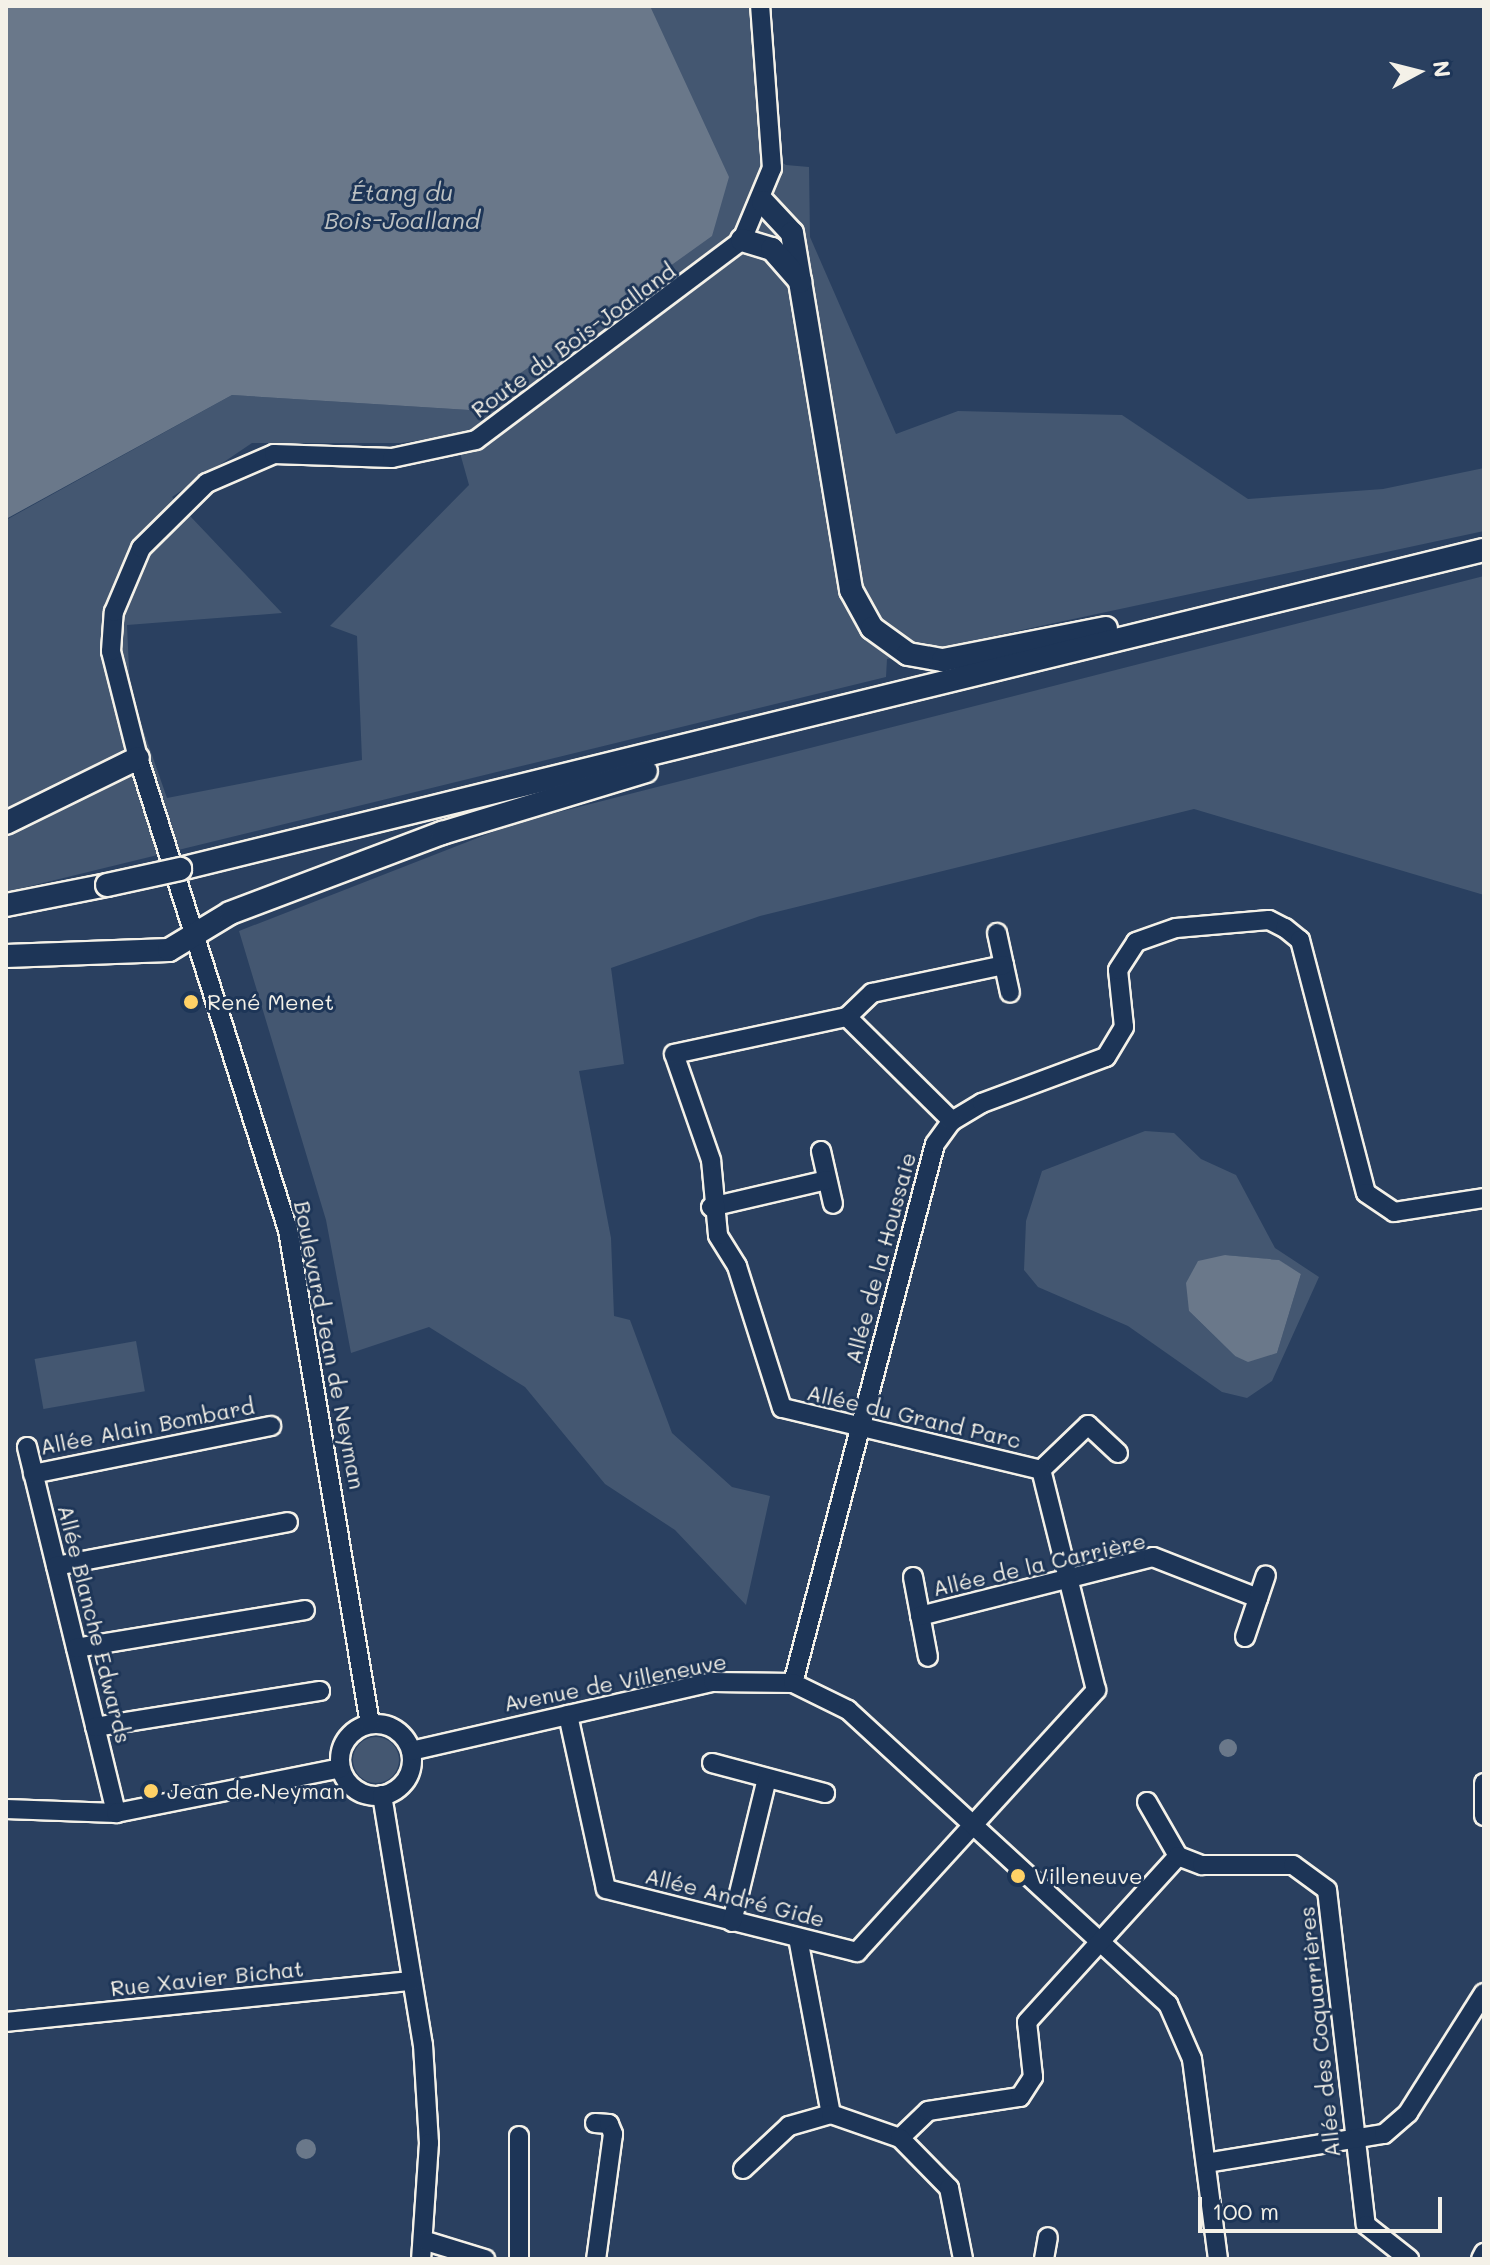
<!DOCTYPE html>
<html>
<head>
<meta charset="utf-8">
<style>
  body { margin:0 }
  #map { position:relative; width:1490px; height:2265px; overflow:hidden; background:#2a4060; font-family:Mali,sans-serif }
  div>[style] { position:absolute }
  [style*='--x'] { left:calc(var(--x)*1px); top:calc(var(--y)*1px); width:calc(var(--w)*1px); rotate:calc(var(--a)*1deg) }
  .green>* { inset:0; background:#445771; transform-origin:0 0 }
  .round { border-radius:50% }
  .water>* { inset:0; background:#6a788a }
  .roads { filter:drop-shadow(2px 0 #f4f1e8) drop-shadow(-2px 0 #f4f1e8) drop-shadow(0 2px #f4f1e8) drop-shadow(0 -2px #f4f1e8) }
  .minor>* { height:18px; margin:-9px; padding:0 9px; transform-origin:9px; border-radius:9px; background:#1d3557 }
  .minor>.ring { margin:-9px; padding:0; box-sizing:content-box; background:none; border:18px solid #1d3557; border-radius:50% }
  .major>* { height:22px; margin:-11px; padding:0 11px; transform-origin:11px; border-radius:11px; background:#1d3557 }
  .bridges { filter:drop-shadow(2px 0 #f4f1e8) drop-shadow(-2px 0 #f4f1e8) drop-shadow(0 2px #f4f1e8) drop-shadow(0 -2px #f4f1e8) }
  .major-bridge>* { height:22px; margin:-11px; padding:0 11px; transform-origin:11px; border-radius:11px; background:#1d3557 }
  .dots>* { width:22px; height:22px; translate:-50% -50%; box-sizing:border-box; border:4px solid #1d3557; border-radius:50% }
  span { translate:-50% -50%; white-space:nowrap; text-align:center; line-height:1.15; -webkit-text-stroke:6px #1d3557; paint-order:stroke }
  .street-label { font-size:22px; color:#f4f1e8 }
  .poi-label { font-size:22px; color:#f4f1e8 }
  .left { translate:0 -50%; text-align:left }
  .water-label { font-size:24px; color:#bdc1c2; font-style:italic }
  .frame { position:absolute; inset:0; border:8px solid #f4f1e8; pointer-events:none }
  .north { position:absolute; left:1378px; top:32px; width:80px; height:80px; -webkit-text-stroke:6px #1d3557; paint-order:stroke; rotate:83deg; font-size:22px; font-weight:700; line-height:32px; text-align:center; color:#f4f1e8 }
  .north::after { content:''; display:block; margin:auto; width:28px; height:36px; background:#f4f1e8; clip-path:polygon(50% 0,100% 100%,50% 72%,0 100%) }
  .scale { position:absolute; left:1198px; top:2197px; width:244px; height:36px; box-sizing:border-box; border:4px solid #f4f1e8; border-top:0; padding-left:10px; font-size:24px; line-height:28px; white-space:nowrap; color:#f4f1e8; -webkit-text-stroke:6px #1d3557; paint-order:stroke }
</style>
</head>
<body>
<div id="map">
  <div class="green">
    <div style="clip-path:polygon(evenodd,650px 6px,750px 6px,763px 151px,786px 165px,809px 167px,810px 237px,896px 434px,958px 411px,1122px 415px,1248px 499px,1383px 489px,1484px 468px,1484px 531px,887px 659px,886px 677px,6px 892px,6px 520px,232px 395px,469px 410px,654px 26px,650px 6px,455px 435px,469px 485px,330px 626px,357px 636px,362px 760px,167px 798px,130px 692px,127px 625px,282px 613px,172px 497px,252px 443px,401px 443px,455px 435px)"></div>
    <div style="clip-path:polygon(1484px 576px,1484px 895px,1194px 809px,760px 916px,611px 968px,624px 1064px,579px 1071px,611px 1238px,614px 1316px,630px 1320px,672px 1433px,732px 1487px,770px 1496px,746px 1605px,675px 1530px,605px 1484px,525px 1387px,429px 1327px,351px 1353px,326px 1220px,239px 931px,516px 823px)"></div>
    <div style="clip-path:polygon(evenodd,1145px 1131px,1174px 1133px,1201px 1159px,1236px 1175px,1275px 1248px,1319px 1277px,1272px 1381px,1247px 1398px,1222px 1392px,1128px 1326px,1038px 1287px,1024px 1270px,1026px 1221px,1042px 1171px,1145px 1131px,1225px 1255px,1278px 1260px,1301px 1274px,1277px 1353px,1235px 1356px,1189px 1311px,1225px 1255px)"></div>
    <div style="left:136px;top:1341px;width:51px;height:103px;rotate:80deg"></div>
    <div class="round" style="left:353px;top:1737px;width:46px;height:46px"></div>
  </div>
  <div class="water">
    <div style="clip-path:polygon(6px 6px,650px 6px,729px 177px,712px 236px,469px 410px,232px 395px,6px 519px)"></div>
    <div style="clip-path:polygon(1225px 1255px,1279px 1260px,1301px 1274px,1277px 1353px,1248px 1362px,1235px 1356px,1189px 1311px,1186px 1283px,1198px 1261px)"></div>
    <div class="round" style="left:1219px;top:1739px;width:18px;height:18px"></div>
    <div class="round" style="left:296px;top:2139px;width:20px;height:20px"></div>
  </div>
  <div class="roads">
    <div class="minor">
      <div style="--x:997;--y:933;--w:61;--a:77.8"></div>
      <div style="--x:847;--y:1017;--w:35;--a:-44"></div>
      <div style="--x:872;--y:993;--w:135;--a:-12"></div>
      <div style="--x:821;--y:1151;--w:54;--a:77.2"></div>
      <div style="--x:711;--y:1207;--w:119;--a:-13.1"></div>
      <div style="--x:27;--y:1447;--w:377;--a:76.3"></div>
      <div style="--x:1041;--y:1470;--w:65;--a:-43.8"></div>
      <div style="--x:1088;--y:1425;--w:41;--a:43"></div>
      <div style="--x:33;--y:1474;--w:243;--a:-11.4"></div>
      <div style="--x:56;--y:1566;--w:236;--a:-10.7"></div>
      <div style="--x:913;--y:1577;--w:81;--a:79.4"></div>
      <div style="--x:920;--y:1616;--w:240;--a:-14.2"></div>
      <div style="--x:1153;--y:1557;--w:113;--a:21.3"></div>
      <div style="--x:1245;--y:1637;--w:65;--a:-71.3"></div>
      <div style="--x:76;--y:1648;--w:232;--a:-9.4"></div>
      <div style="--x:793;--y:1683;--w:557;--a:-75.24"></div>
      <div style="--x:935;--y:1144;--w:29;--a:-54"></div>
      <div style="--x:952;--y:1121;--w:35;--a:-31"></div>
      <div style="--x:982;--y:1103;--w:132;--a:-20.4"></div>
      <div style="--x:1106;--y:1057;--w:35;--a:-59"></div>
      <div style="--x:1124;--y:1027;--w:57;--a:-96"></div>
      <div style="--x:1118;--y:970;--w:33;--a:-57"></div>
      <div style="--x:1136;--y:942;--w:42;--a:-19.3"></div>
      <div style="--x:1176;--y:928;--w:93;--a:-4.9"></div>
      <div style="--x:1269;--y:920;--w:18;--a:27"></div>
      <div style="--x:1285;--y:928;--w:19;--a:39"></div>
      <div style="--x:1300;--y:940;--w:261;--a:75.4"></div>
      <div style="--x:1366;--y:1193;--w:34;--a:34"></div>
      <div style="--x:1394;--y:1212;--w:91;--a:-8.8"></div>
      <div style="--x:568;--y:1715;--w:178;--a:77.7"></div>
      <div style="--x:606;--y:1889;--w:259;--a:14.1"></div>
      <div style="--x:857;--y:1952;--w:355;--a:-47.6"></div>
      <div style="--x:1096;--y:1690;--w:227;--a:-104"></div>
      <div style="--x:1041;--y:1470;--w:266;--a:-166.5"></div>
      <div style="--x:782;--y:1408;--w:149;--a:-107.6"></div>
      <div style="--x:737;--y:1266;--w:36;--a:-122"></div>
      <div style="--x:718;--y:1235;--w:75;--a:-95.3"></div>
      <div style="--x:711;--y:1160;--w:112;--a:-109.2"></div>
      <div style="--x:674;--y:1054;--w:177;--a:-12.1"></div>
      <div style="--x:847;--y:1017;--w:148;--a:44.7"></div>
      <div class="ring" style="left:340px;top:1724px;width:54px;height:54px"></div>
      <div style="--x:370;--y:1724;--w:501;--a:-99.42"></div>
      <div style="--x:288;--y:1230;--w:495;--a:-107.6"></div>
      <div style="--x:138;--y:758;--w:110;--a:-104.2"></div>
      <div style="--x:111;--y:651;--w:39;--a:-86"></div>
      <div style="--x:114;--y:612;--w:69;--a:-67.1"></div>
      <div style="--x:141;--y:548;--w:93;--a:-44.6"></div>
      <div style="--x:207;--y:483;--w:73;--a:-23.4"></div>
      <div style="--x:274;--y:454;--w:118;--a:1.9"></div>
      <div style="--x:392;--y:458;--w:86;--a:-12.1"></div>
      <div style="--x:476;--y:440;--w:333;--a:-36.9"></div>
      <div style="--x:742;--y:240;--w:78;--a:-67.4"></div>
      <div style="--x:772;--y:168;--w:162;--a:-94.2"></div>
      <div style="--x:95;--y:1727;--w:228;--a:-9.1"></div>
      <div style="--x:411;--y:1751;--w:310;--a:-12.9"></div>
      <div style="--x:713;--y:1682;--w:80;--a:0.7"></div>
      <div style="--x:793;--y:1683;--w:61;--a:26.1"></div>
      <div style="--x:848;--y:1710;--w:435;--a:42.6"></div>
      <div style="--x:1168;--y:2004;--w:60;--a:66.4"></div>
      <div style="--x:1192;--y:2059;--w:202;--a:82.6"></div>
      <div style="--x:712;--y:1763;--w:117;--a:14.9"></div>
      <div style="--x:1484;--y:1783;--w:33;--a:90"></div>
      <div style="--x:382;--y:1795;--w:253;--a:80.7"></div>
      <div style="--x:423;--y:2045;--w:98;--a:86.5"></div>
      <div style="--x:429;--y:2143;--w:116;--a:93.9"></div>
      <div style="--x:1147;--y:1802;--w:62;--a:60.1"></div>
      <div style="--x:6;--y:1809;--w:110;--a:2.1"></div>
      <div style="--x:116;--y:1813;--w:229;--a:-11.3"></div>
      <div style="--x:732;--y:1922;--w:148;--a:-76.3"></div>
      <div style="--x:798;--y:1938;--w:179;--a:79.4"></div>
      <div style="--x:6;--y:2022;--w:408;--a:-5.8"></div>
      <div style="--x:595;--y:2123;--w:14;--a:4"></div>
      <div style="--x:609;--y:2124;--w:11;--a:68"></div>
      <div style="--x:613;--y:2134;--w:126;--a:97.7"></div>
      <div style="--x:519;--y:2136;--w:123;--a:90"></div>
      <div style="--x:900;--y:2138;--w:39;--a:-44"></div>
      <div style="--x:928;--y:2111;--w:93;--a:-8.7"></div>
      <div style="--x:1020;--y:2097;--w:24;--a:-57"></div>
      <div style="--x:1033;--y:2077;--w:55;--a:-96.2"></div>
      <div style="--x:1027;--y:2022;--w:224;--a:-47.7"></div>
      <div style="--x:1178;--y:1856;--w:26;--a:21"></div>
      <div style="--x:1202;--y:1865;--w:91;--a:0"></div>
      <div style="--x:1293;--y:1865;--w:42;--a:36.3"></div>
      <div style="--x:1327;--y:1890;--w:337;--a:83.4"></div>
      <div style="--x:1366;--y:2225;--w:55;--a:38.3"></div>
      <div style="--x:1206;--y:2163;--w:180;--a:-9.3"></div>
      <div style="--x:1384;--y:2134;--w:32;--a:-41"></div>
      <div style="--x:1408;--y:2113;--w:142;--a:-57.7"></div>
      <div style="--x:743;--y:2169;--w:63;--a:-43.1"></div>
      <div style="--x:789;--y:2126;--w:44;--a:-15.9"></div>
      <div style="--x:831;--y:2114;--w:73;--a:19.2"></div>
      <div style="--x:900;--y:2138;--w:70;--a:45.6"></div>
      <div style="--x:949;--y:2188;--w:72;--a:78.8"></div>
      <div style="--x:426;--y:2241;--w:62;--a:17"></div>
      <div style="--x:1044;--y:2259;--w:22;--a:-80"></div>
      <div style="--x:1481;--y:2259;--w:7;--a:-63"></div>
    </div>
    <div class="major">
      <div style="--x:763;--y:202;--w:42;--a:46.9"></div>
      <div style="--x:792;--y:233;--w:362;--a:80.6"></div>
      <div style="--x:851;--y:590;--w:43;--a:61.1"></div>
      <div style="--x:872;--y:628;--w:44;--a:35.8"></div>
      <div style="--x:908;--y:654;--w:36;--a:10"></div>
      <div style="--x:943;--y:660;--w:166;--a:-11.1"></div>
      <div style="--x:742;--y:240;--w:31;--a:17"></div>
      <div style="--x:772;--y:249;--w:43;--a:48.8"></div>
      <div style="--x:6;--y:823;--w:147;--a:-26.2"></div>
      <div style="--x:180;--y:869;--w:1342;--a:-13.75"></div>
      <div style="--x:6;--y:905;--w:103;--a:-11.2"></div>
      <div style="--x:6;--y:956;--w:163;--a:-2.1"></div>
      <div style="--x:169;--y:950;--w:71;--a:-31.2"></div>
      <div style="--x:230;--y:913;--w:227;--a:-20.7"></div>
      <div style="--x:442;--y:833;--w:213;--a:-16.9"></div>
    </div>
  </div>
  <div class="bridges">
    <div class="major-bridge">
      <div style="--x:107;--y:885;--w:75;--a:-12.4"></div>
    </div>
  </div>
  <div class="dots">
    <div style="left:191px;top:1002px;background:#ffd166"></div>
    <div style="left:151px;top:1791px;background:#ffd166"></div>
    <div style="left:1018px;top:1876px;background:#ffd166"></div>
  </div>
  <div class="street-label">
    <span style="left:573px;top:340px;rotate:-36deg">Route du Bois-Joalland</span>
    <span style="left:880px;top:1258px;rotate:-75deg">Allée de la Houssaie</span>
    <span style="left:330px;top:1345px;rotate:79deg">Boulevard Jean de Neyman</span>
    <span style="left:914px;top:1416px;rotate:13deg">Allée du Grand Parc</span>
    <span style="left:147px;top:1426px;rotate:-11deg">Allée Alain Bombard</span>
    <span style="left:1039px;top:1564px;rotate:-13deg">Allée de la Carrière</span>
    <span style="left:95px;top:1624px;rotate:76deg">Allée Blanche Edwards</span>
    <span style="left:615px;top:1682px;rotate:-11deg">Avenue de Villeneuve</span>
    <span style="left:735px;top:1897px;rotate:14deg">Allée André Gide</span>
    <span style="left:207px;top:1978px;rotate:-6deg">Rue Xavier Bichat</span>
    <span style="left:1319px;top:2032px;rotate:-96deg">Allée des Coquarrières</span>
  </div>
  <div class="poi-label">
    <span class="left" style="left:207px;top:1002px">René Menet</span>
    <span class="left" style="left:167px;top:1791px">Jean de Neyman</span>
    <span class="left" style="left:1034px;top:1876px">Villeneuve</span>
  </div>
  <div class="water-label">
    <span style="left:402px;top:206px">Étang du<br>Bois-Joalland</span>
  </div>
  <div class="frame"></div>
  <div class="north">N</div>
  <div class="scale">100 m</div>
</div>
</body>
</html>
